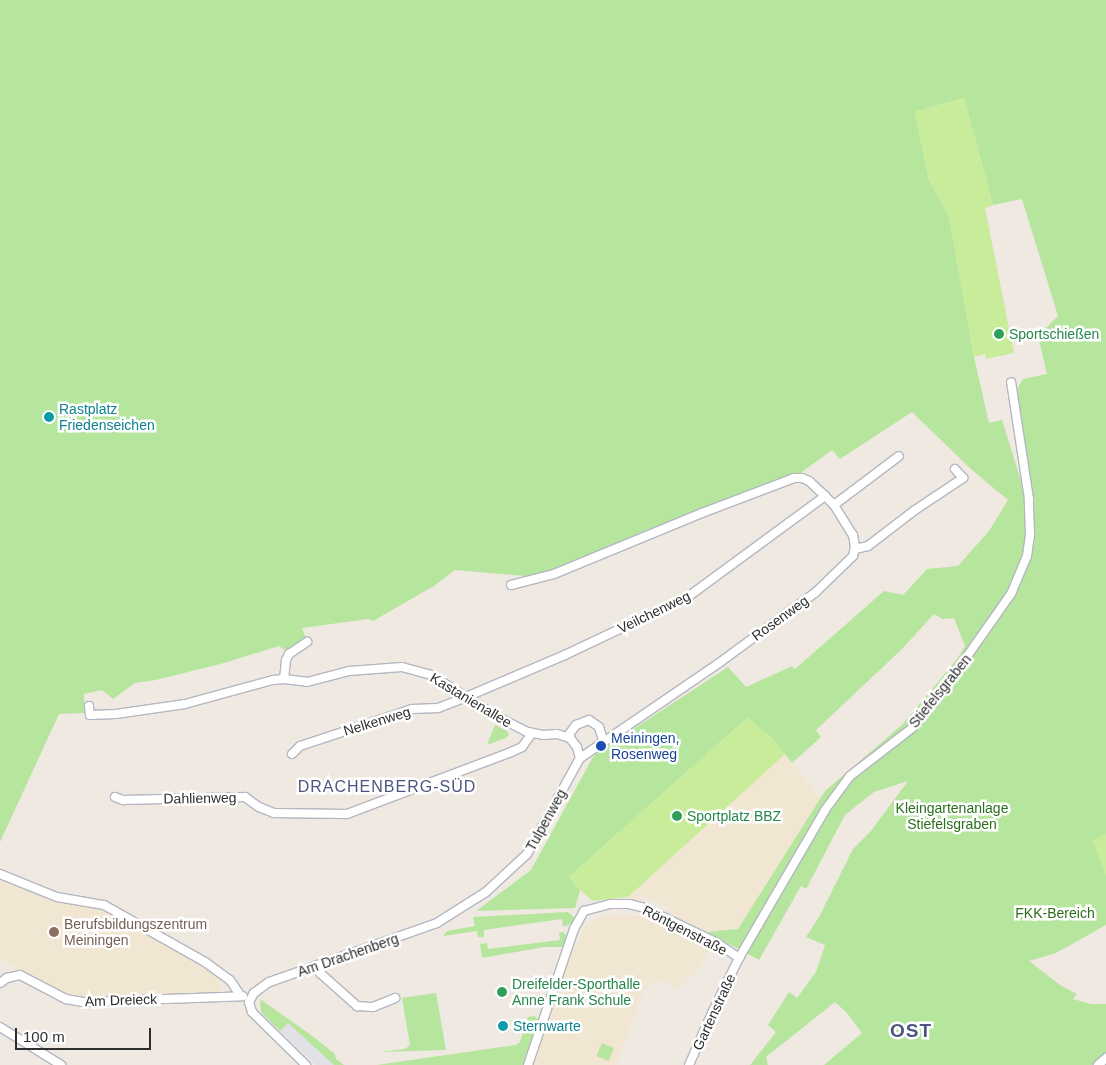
<!DOCTYPE html>
<html>
<head>
<meta charset="utf-8">
<style>
  body { margin:0 }
  #map { position:relative; width:1106px; height:1065px; overflow:hidden; background:#efe9e1; font-family:Helvetica,sans-serif }
  div>[style] { position:absolute }
  [style*='--x'] { left:calc(var(--x)*1px); top:calc(var(--y)*1px); width:calc(var(--w)*1px); rotate:calc(var(--a)*1deg) }
  .industrial>* { inset:0; background:#e3e1e8 }
  .education>* { inset:0; background:#f0e6d1 }
  .green>* { inset:0; background:#b6e59e; transform-origin:0 0 }
  .pitch>* { inset:0; background:#c9ec9a }
  .roads { filter:drop-shadow(1px 0 #b4b7c1) drop-shadow(-1px 0 #b4b7c1) drop-shadow(0 1px #b4b7c1) drop-shadow(0 -1px #b4b7c1) }
  .minor>* { height:8px; margin:-4px; padding:0 4px; transform-origin:4px; border-radius:4px; background:#fff }
  .dots>* { width:14px; height:14px; translate:-50% -50%; box-sizing:border-box; border:2px solid #fff; border-radius:50% }
  span { translate:-50% -50%; white-space:nowrap; text-align:center; line-height:1.15; -webkit-text-stroke:5px #fff; paint-order:stroke }
  .leisure-label { font-size:14px; color:#27864d }
  .left { translate:0 -50%; text-align:left }
  .culture-label { font-size:14px; color:#0d838f }
  .street-label { font-size:14px; color:#2e2e2e }
  .transit-label { font-size:14px; color:#164399 }
  .park-label { font-size:14px; color:#2c6e1b }
  .education-label { font-size:14px; color:#785e54 }
  .quarter-label { font-size:16px; color:#4d5680; letter-spacing:1px }
  .district-label { font-size:19px; color:#4d5680; font-weight:700; letter-spacing:1px }
  .scale { position:absolute; left:15px; top:1028px; width:136px; height:22px; box-sizing:border-box; border:2px solid #2e2e2e; border-top:0; padding-left:6px; font-size:15px; line-height:18px; white-space:nowrap; color:#2e2e2e; -webkit-text-stroke:4px #fff; paint-order:stroke }
</style>
</head>
<body>
<div id="map">
  <div class="industrial">
    <div style="clip-path:polygon(288px 1022px,334px 1065px,316px 1065px,280px 1031px)"></div>
  </div>
  <div class="education">
    <div style="clip-path:polygon(785px 754px,821px 799px,738px 929px,707px 932px,666px 915px,670px 908px,650px 898px,642px 896px,641px 900px,628px 897px)"></div>
    <div style="clip-path:polygon(0 878px,59px 901px,104px 908px,141px 928px,219px 978px,220px 993px,75px 998px,18px 969px,0 959px)"></div>
    <div style="clip-path:polygon(611px 916px,642px 916px,686px 937px,689px 933px,710px 947px,702px 965px,677px 989px,662px 981px,644px 989px,616px 1065px,532px 1065px,573px 944px,578px 945px,585px 926px,588px 926px,597px 918px)"></div>
  </div>
  <div class="green">
    <div style="clip-path:polygon(evenodd,0 0,1106px 0,1106px 925px,1056px 953px,1029px 961px,1060px 985px,1077px 994px,1073px 999px,1091px 1004px,1106px 1004px,1106px 1055px,1092px 1065px,824px 1065px,862px 1033px,847px 1013px,835px 1002px,766px 1057px,768px 1065px,750px 1065px,776px 1032px,768px 1025px,789px 992px,797px 998px,816px 972px,825px 945px,806px 937px,819px 917px,853px 849px,871px 831px,908px 781px,874px 792px,845px 815px,806px 889px,801px 886px,759px 960px,707px 932px,738px 929px,825px 791px,903px 724px,957px 659px,965px 646px,954px 618px,942px 619px,934px 614px,902px 649px,816px 730px,821px 737px,792px 763px,773px 739px,747px 718px,569px 877px,580px 890px,575px 908px,476px 911px,531px 870px,593px 757px,597px 753px,728px 667px,746px 687px,792px 666px,795px 669px,884px 591px,903px 595px,927px 569px,958px 566px,989px 531px,1008px 500px,972px 470px,912px 412px,840px 459px,832px 450px,799px 474px,537px 577px,455px 570px,434px 586px,373px 621px,368px 619px,302px 628px,306px 639px,288px 652px,279px 646px,224px 663px,156px 680px,135px 683px,113px 699px,102px 690px,84px 694px,84px 713px,59px 714px,0 842px,0 0,964px 98px,993px 205px,1022px 199px,1058px 316px,1038px 336px,1047px 374px,1023px 379px,1018px 387px,1017px 396px,1030px 487px,1026px 497px,1002px 420px,989px 423px,974px 357px,949px 216px,929px 180px,915px 112px,964px 98px)"></div>
    <div style="clip-path:polygon(495px 725px,507px 731px,509px 735px,506px 738px,487px 745px)"></div>
    <div style="clip-path:polygon(568px 912px,575px 918px,574px 922px,566px 926px,563px 926px,562px 919px,484px 930px,484px 937px,478px 937px,477px 931px,443px 936px,447px 931px,475px 926px,473px 917px)"></div>
    <div style="clip-path:polygon(562px 932px,569px 936px,567px 943px,563px 947px,544px 947px,482px 958px,480px 944px,487px 943px,488px 949px,560px 940px,559px 933px)"></div>
    <div style="clip-path:polygon(436px 993px,446px 1050px,379px 1052px,405px 1049px,410px 1045px,402px 998px)"></div>
    <div style="clip-path:polygon(260px 999px,311px 1035px,335px 1054px,336px 1059px,344px 1065px,334px 1065px,288px 1023px,280px 1031px,261px 1012px)"></div>
    <div style="clip-path:polygon(534px 1016px,538px 1019px,537px 1023px,523px 1065px,377px 1065px,516px 1045px,520px 1042px,528px 1017px)"></div>
    <div style="left:602px;top:1043px;width:13px;height:14px;rotate:23deg"></div>
  </div>
  <div class="pitch">
    <div style="clip-path:polygon(964px 98px,993px 205px,985px 208px,1014px 353px,986px 359px,985px 354px,974px 357px,949px 216px,929px 180px,915px 112px)"></div>
    <div style="clip-path:polygon(747px 718px,773px 739px,785px 754px,628px 897px,593px 901px,582px 892px,569px 877px)"></div>
    <div style="clip-path:polygon(1106px 834px,1106px 876px,1092px 840px)"></div>
  </div>
  <div class="roads">
    <div class="minor">
      <div style="--x:834;--y:505;--w:81;--a:-37"></div>
      <div style="--x:855;--y:549;--w:13;--a:-13"></div>
      <div style="--x:868;--y:546;--w:59;--a:-37.5"></div>
      <div style="--x:915;--y:510;--w:58;--a:-33.7"></div>
      <div style="--x:963;--y:478;--w:12;--a:-132"></div>
      <div style="--x:511;--y:585;--w:44;--a:-14.3"></div>
      <div style="--x:554;--y:574;--w:160;--a:-22.4"></div>
      <div style="--x:702;--y:513;--w:98;--a:-20.8"></div>
      <div style="--x:794;--y:478;--w:8;--a:0"></div>
      <div style="--x:802;--y:478;--w:8;--a:23"></div>
      <div style="--x:809;--y:481;--w:22;--a:43"></div>
      <div style="--x:284;--y:679;--w:19;--a:-84"></div>
      <div style="--x:286;--y:660;--w:7;--a:-63"></div>
      <div style="--x:289;--y:654;--w:22;--a:-34"></div>
      <div style="--x:89;--y:706;--w:9;--a:84"></div>
      <div style="--x:90;--y:715;--w:26;--a:-2"></div>
      <div style="--x:116;--y:714;--w:70;--a:-8.2"></div>
      <div style="--x:185;--y:704;--w:91;--a:-15.3"></div>
      <div style="--x:273;--y:680;--w:11;--a:-5"></div>
      <div style="--x:284;--y:679;--w:23;--a:7"></div>
      <div style="--x:307;--y:682;--w:43;--a:-14.7"></div>
      <div style="--x:349;--y:671;--w:53;--a:-4.3"></div>
      <div style="--x:402;--y:667;--w:30;--a:15"></div>
      <div style="--x:431;--y:675;--w:77;--a:32.2"></div>
      <div style="--x:496;--y:716;--w:36;--a:27"></div>
      <div style="--x:528;--y:732;--w:15;--a:11"></div>
      <div style="--x:543;--y:735;--w:14;--a:-4"></div>
      <div style="--x:557;--y:734;--w:14;--a:17"></div>
      <div style="--x:570;--y:738;--w:11;--a:52"></div>
      <div style="--x:577;--y:747;--w:11;--a:75"></div>
      <div style="--x:570;--y:738;--w:5;--a:-90"></div>
      <div style="--x:570;--y:733;--w:10;--a:-53"></div>
      <div style="--x:576;--y:725;--w:14;--a:-21"></div>
      <div style="--x:589;--y:720;--w:12;--a:35"></div>
      <div style="--x:599;--y:727;--w:14;--a:73"></div>
      <div style="--x:292;--y:754;--w:11;--a:-45"></div>
      <div style="--x:300;--y:746;--w:118;--a:-18.3"></div>
      <div style="--x:412;--y:709;--w:26;--a:-2"></div>
      <div style="--x:438;--y:708;--w:30;--a:-21"></div>
      <div style="--x:466;--y:697;--w:108;--a:-23"></div>
      <div style="--x:565;--y:655;--w:137;--a:-25.4"></div>
      <div style="--x:689;--y:596;--w:169;--a:-36.3"></div>
      <div style="--x:825;--y:496;--w:13;--a:45"></div>
      <div style="--x:834;--y:505;--w:36;--a:58"></div>
      <div style="--x:853;--y:535;--w:11;--a:80"></div>
      <div style="--x:855;--y:546;--w:10;--a:101"></div>
      <div style="--x:853;--y:556;--w:52;--a:135.8"></div>
      <div style="--x:816;--y:592;--w:120;--a:143.8"></div>
      <div style="--x:719;--y:663;--w:168;--a:145.6"></div>
      <div style="--x:580;--y:758;--w:110;--a:118.9"></div>
      <div style="--x:527;--y:854;--w:56;--a:137.2"></div>
      <div style="--x:486;--y:892;--w:58;--a:147.7"></div>
      <div style="--x:437;--y:923;--w:178;--a:160.6"></div>
      <div style="--x:269;--y:982;--w:19;--a:144"></div>
      <div style="--x:254;--y:993;--w:10;--a:119"></div>
      <div style="--x:249;--y:1002;--w:10;--a:73"></div>
      <div style="--x:252;--y:1012;--w:76;--a:44.5"></div>
      <div style="--x:115;--y:797;--w:9;--a:21"></div>
      <div style="--x:123;--y:800;--w:122;--a:-1.4"></div>
      <div style="--x:245;--y:797;--w:17;--a:36"></div>
      <div style="--x:259;--y:807;--w:16;--a:22"></div>
      <div style="--x:274;--y:813;--w:73;--a:0.8"></div>
      <div style="--x:347;--y:814;--w:175;--a:-20.7"></div>
      <div style="--x:511;--y:752;--w:12;--a:-24"></div>
      <div style="--x:522;--y:747;--w:17;--a:-54"></div>
      <div style="--x:0;--y:874;--w:61;--a:22"></div>
      <div style="--x:57;--y:897;--w:48;--a:9.7"></div>
      <div style="--x:104;--y:905;--w:116;--a:29.4"></div>
      <div style="--x:205;--y:962;--w:31;--a:36"></div>
      <div style="--x:230;--y:980;--w:18;--a:56"></div>
      <div style="--x:317;--y:965;--w:9;--a:69"></div>
      <div style="--x:320;--y:973;--w:50;--a:41.7"></div>
      <div style="--x:357;--y:1006;--w:16;--a:4"></div>
      <div style="--x:373;--y:1007;--w:24;--a:-22"></div>
      <div style="--x:0;--y:983;--w:9;--a:-36"></div>
      <div style="--x:7;--y:978;--w:13;--a:-13"></div>
      <div style="--x:20;--y:975;--w:52;--a:27.6"></div>
      <div style="--x:66;--y:999;--w:17;--a:10"></div>
      <div style="--x:83;--y:1002;--w:160;--a:-2.1"></div>
      <div style="--x:0;--y:1027;--w:72;--a:31.9"></div>
      <div style="--x:528;--y:1065;--w:144;--a:-71.3"></div>
      <div style="--x:574;--y:929;--w:21;--a:-61"></div>
      <div style="--x:584;--y:911;--w:28;--a:-15"></div>
      <div style="--x:611;--y:904;--w:18;--a:0"></div>
      <div style="--x:629;--y:904;--w:16;--a:14"></div>
      <div style="--x:645;--y:908;--w:80;--a:25.9"></div>
      <div style="--x:717;--y:943;--w:27;--a:34"></div>
      <div style="--x:689;--y:1065;--w:57;--a:-66.1"></div>
      <div style="--x:712;--y:1013;--w:61;--a:-63.9"></div>
      <div style="--x:739;--y:958;--w:171;--a:-59.8"></div>
      <div style="--x:825;--y:810;--w:42;--a:-53.7"></div>
      <div style="--x:850;--y:776;--w:78;--a:-37.7"></div>
      <div style="--x:912;--y:728;--w:47;--a:-50.2"></div>
      <div style="--x:942;--y:692;--w:120;--a:-54.9"></div>
      <div style="--x:1011;--y:594;--w:41;--a:-67.2"></div>
      <div style="--x:1027;--y:556;--w:21;--a:-82"></div>
      <div style="--x:1030;--y:535;--w:36;--a:-92"></div>
      <div style="--x:1029;--y:499;--w:118;--a:-98.7"></div>
      <div style="--x:1098;--y:1065;--w:11;--a:-41"></div>
    </div>
  </div>
  <div class="dots">
    <div style="left:999px;top:334px;background:#2e9e5b"></div>
    <div style="left:49px;top:417px;background:#0f9aa8"></div>
    <div style="left:601px;top:746px;background:#1a4fb4"></div>
    <div style="left:677px;top:816px;background:#2e9e5b"></div>
    <div style="left:54px;top:932px;background:#8d6e63"></div>
    <div style="left:502px;top:992px;background:#2e9e5b"></div>
    <div style="left:503px;top:1026px;background:#0f9aa8"></div>
  </div>
  <div class="leisure-label">
    <span class="left" style="left:1009px;top:334px">Sportschießen</span>
    <span class="left" style="left:687px;top:816px">Sportplatz BBZ</span>
    <span class="left" style="left:512px;top:992px">Dreifelder-Sporthalle<br>Anne Frank Schule</span>
  </div>
  <div class="culture-label">
    <span class="left" style="left:59px;top:417px">Rastplatz<br>Friedenseichen</span>
    <span class="left" style="left:513px;top:1026px">Sternwarte</span>
  </div>
  <div class="street-label">
    <span style="left:654px;top:612px;rotate:-26deg">Veilchenweg</span>
    <span style="left:780px;top:618px;rotate:-36deg">Rosenweg</span>
    <span style="left:940px;top:691px;rotate:-51deg">Stiefelsgraben</span>
    <span style="left:471px;top:700px;rotate:31deg">Kastanienallee</span>
    <span style="left:377px;top:721px;rotate:-17deg">Nelkenweg</span>
    <span style="left:200px;top:798px;rotate:-1deg">Dahlienweg</span>
    <span style="left:546px;top:820px;rotate:-61deg">Tulpenweg</span>
    <span style="left:685px;top:930px;rotate:27deg">Röntgenstraße</span>
    <span style="left:348px;top:955px;rotate:-19deg">Am Drachenberg</span>
    <span style="left:121px;top:1000px;rotate:-2deg">Am Dreieck</span>
    <span style="left:714px;top:1012px;rotate:-65deg">Gartenstraße</span>
  </div>
  <div class="transit-label">
    <span class="left" style="left:611px;top:746px">Meiningen,<br>Rosenweg</span>
  </div>
  <div class="park-label">
    <span style="left:952px;top:816px">Kleingartenanlage<br>Stiefelsgraben</span>
    <span style="left:1055px;top:913px">FKK-Bereich</span>
  </div>
  <div class="education-label">
    <span class="left" style="left:64px;top:932px">Berufsbildungszentrum<br>Meiningen</span>
  </div>
  <div class="quarter-label">
    <span style="left:387px;top:787px">DRACHENBERG-SÜD</span>
  </div>
  <div class="district-label">
    <span style="left:911px;top:1031px">OST</span>
  </div>
  <div class="scale">100 m</div>
</div>
</body>
</html>
